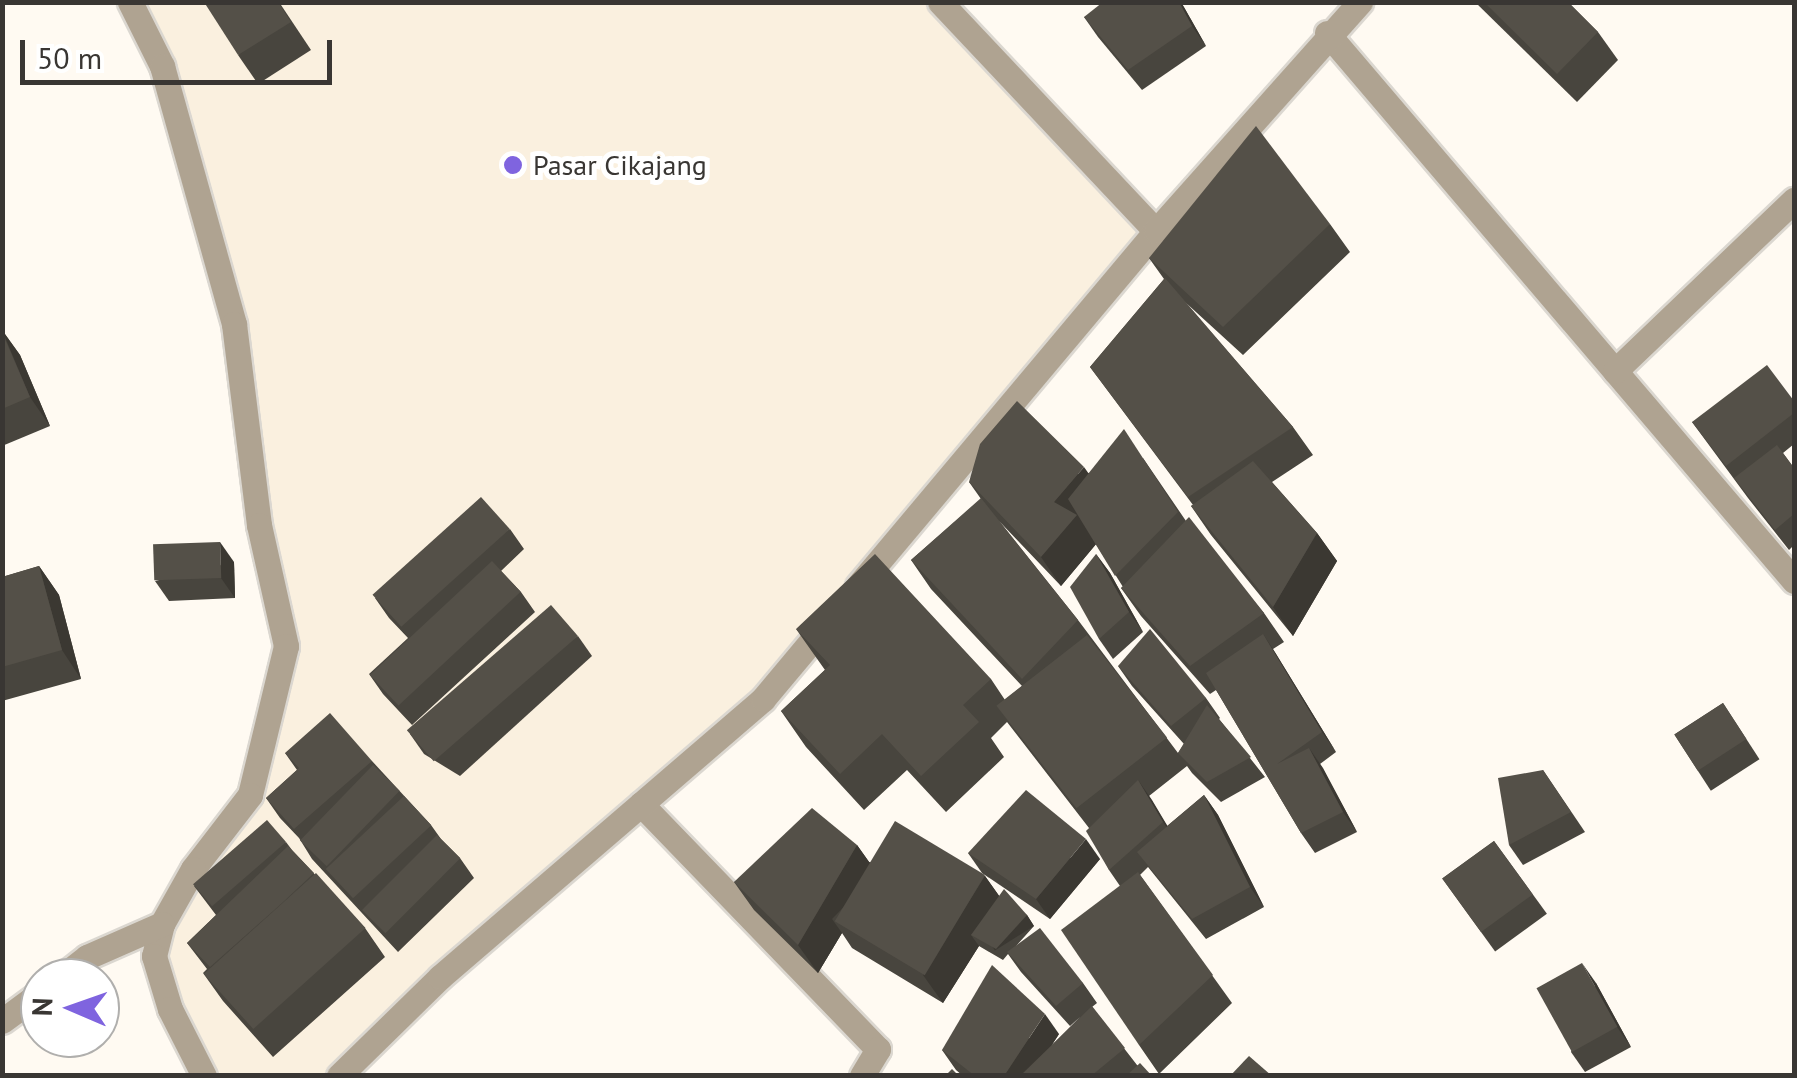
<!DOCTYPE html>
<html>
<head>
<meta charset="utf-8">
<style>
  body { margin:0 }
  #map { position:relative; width:1797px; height:1078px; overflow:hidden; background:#fffaf2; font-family:"PT Sans",sans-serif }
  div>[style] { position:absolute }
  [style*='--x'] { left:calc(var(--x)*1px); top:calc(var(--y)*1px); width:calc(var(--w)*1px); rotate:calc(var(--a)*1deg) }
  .built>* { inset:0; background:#faf0df }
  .roads { filter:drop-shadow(2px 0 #dbd7d0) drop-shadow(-2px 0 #dbd7d0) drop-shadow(0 2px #dbd7d0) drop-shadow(0 -2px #dbd7d0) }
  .minor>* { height:25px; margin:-12.5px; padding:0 12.5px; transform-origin:12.5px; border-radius:12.5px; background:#afa391 }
  .wall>* { inset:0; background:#48453e; transform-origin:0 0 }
  .shaded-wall>* { inset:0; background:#3b3832; transform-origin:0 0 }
  .building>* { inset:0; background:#545048; transform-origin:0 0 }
  .dots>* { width:28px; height:28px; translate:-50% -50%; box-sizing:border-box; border:5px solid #fff; border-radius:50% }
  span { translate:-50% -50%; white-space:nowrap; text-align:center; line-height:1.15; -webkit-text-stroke:10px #fff; paint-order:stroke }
  .poi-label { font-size:28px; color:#393633 }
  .left { translate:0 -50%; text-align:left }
  .frame { position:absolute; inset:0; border:5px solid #393633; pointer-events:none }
  .north { position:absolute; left:20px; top:958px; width:100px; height:100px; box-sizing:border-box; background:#fff; border:2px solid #b0afad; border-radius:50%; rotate:272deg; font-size:28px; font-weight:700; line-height:40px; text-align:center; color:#393633 }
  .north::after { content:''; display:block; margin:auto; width:35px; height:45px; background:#7f64df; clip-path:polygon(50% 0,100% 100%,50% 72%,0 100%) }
  .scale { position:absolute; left:20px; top:40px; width:312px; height:45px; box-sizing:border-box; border:5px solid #393633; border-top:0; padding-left:12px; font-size:30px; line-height:35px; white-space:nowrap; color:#393633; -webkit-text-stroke:8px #fff; paint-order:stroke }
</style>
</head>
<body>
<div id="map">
  <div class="built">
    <div style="clip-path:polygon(130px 3px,940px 3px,1156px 231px,763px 699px,339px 1075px,204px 1075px,154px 956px,250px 795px,286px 646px,237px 342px)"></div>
  </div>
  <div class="roads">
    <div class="minor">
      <div style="--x:130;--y:2;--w:72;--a:63.4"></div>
      <div style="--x:162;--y:66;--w:268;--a:74.4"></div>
      <div style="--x:234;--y:324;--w:203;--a:82.9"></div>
      <div style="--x:259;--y:525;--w:124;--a:77.4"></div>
      <div style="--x:286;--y:646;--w:153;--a:103.6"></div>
      <div style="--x:250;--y:795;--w:93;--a:127.6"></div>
      <div style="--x:193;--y:869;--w:63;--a:119.4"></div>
      <div style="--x:162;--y:924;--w:33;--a:104"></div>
      <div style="--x:154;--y:956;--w:55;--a:73.2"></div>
      <div style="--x:170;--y:1009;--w:75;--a:63.1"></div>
      <div style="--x:940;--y:2;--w:315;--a:46.7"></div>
      <div style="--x:1327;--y:33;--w:720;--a:49.56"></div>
      <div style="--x:1615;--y:371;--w:248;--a:-43.7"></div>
      <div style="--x:858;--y:586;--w:463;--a:-50"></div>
      <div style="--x:1156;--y:231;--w:307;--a:-48.3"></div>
      <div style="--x:641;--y:804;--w:341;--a:46"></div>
      <div style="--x:878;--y:1049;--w:31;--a:121"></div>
      <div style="--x:60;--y:978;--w:34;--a:-38"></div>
      <div style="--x:87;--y:957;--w:82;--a:-23.7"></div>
      <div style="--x:2;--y:1021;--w:47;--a:-36.4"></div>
      <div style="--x:339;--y:1076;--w:141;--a:-44.4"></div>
      <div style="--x:440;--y:977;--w:426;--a:-40.7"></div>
      <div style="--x:763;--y:699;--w:103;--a:-50.1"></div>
    </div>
  </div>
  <div class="wall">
    <div style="clip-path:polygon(279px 2px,311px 50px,258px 84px,238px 55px)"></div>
    <div style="clip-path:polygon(1181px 2px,1206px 46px,1142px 90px,1098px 37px,1084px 17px)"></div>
    <div style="clip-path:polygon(1475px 2px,1568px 2px,1598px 32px,1618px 60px,1577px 102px)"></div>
    <div style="clip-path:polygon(1330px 224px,1350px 252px,1243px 355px,1185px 302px,1293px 427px,1313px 455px,1272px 482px,1317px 533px,1337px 561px,1293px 636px,1211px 535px,1191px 506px,1193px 505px,1090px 367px,1164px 279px,1149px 258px)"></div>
    <div style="clip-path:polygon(2px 330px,20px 355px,50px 426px,2px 446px)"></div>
    <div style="clip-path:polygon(1794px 401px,1794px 444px,1783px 453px,1794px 468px,1794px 545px,1789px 550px,1748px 498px,1692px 422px)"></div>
    <div style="clip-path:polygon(1143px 458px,1186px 521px,1264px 613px,1284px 642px,1273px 649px,1336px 752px,1320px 764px,1357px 832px,1315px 853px,1301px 833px,1216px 690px,1210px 694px,1141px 616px,1121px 588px,1123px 587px,1096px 544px,1061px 586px,999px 521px,1078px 620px,1178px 753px,1184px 744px,1132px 686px,1118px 666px,1206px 698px,1220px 718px,1219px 719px,1265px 777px,1221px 802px,1192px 773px,1187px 766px,1149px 796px,1167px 826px,1204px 795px,1218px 815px,1264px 907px,1206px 939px,1148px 867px,1140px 875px,1232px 1003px,1159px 1074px,1139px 1045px,1120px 886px,1109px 870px,1089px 828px,1007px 722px,991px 738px,1004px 757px,946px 812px,907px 770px,864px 810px,806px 747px,781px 711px,825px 670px,796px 629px,991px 679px,1005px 700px,1022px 686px,931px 589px,911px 560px,981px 499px,969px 482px,1089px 473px)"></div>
    <div style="clip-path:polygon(510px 529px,524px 549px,501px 571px,521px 592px,535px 612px,412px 725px,383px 694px,369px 674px,408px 638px,389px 618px,375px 598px)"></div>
    <div style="clip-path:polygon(1096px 554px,1110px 573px,1143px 632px,1113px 659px,1099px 639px)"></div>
    <div style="clip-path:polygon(234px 562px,235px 598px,169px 601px,155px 581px)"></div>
    <div style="clip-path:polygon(39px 566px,59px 595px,81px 679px,2px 701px,2px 577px)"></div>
    <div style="clip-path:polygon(578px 636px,592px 656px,460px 776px,424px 754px,410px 734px)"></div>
    <div style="left:1723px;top:703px;width:67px;height:58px;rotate:57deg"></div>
    <div style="clip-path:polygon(285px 753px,372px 761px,431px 825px,441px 839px,460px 858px,474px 878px,398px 952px,312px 859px,299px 838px,280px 818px,266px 798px,297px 770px)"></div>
    <div style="clip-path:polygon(1543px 770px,1585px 832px,1523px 865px,1509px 845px)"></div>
    <div style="left:1494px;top:841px;width:90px;height:64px;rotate:54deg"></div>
    <div style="clip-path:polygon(286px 842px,292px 850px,365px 928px,385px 957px,273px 1057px,223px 1001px,203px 973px,207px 969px,187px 943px,216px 915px,194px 886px)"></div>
    <div style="clip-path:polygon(857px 845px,869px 862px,985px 876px,999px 896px,1027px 915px,1034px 926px,1016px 946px,1083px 983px,1097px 1003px,1092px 1007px,1137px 1065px,1152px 1076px,963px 1076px,956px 1070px,942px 1050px,1059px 1034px,1052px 1045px,1080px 1017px,1070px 1026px,1021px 972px,1008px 954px,1003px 960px,979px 946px,943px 1003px,852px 948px,842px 933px,818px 973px,754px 910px,734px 882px)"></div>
    <div style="clip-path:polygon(968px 853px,1100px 859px,1050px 919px,982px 873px)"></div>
    <div style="clip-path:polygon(1596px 983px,1631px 1047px,1585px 1072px,1571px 1052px)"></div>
  </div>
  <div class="shaded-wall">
    <div style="clip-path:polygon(1179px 2px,1181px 2px,1206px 46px,1192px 26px)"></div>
    <div style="clip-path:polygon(2px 330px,20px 355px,50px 426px,30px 397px)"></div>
    <div style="clip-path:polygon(1084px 467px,1104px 495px,1097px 543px,1061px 586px,1041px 557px,1054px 502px)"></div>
    <div style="clip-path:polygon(1317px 533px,1337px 561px,1293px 636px,1273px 607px)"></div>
    <div style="clip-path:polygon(220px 542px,234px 562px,235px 598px,221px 578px)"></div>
    <div style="clip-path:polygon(1096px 554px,1110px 573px,1143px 632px,1129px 612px)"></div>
    <div style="clip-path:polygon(39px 566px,59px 595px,81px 679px,62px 650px)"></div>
    <div style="clip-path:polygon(1263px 634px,1276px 654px,1336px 752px,1322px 732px)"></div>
    <div style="clip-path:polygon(1309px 748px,1323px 768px,1357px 832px,1343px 812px)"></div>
    <div style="clip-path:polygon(1138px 780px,1152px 800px,1177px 842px,1163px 822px)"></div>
    <div style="clip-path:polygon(1204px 795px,1218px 815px,1264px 907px,1250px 887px)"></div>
    <div style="clip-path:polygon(1086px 839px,1100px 859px,1050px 919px,1036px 899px)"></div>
    <div style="clip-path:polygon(857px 845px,877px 873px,832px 919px,842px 933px,818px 973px,798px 945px)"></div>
    <div style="clip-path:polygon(985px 876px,1005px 904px,971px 935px,979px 946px,943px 1003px,923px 975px)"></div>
    <div style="left:1027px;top:915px;width:13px;height:46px;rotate:58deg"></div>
    <div style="clip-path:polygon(1582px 963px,1596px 983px,1631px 1047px,1617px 1027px)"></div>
    <div style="clip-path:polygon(1045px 1014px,1059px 1034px,1031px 1076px,1004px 1076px)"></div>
  </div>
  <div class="building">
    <div style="clip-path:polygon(204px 2px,278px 2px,291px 22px,238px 55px)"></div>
    <div style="clip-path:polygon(1103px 2px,1179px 2px,1192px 26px,1128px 70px,1084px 17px)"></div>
    <div style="clip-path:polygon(1484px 2px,1568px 2px,1598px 32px,1557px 74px)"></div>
    <div style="clip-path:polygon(1256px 126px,1330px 224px,1223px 327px,1149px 258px)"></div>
    <div style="clip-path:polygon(1165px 278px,1293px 427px,1188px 497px,1090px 367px)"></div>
    <div style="clip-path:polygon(2px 332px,30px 397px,2px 409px)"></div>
    <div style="clip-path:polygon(1767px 365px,1794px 401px,1794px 413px,1726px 466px,1692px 422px)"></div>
    <div style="clip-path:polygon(1017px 401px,1084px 467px,1054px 502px,1077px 515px,1041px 557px,969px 482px,980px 444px)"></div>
    <div style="clip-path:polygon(1124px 429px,1178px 512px,1115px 576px,1068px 499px)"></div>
    <div style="clip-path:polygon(1777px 445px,1794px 468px,1794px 514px,1775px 530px,1734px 478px)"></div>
    <div style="clip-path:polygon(1253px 461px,1317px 533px,1273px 607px,1191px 506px)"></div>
    <div style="left:481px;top:497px;width:43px;height:146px;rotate:48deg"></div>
    <div style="clip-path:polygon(981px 498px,1078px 620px,1022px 679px,911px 560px)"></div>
    <div style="clip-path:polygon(1189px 517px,1264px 613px,1190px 666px,1121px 588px)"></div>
    <div style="left:220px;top:542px;width:36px;height:67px;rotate:88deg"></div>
    <div style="clip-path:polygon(875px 554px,991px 679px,963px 705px,979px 722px,921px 776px,882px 734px,840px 774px,781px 711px,830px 665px,796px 629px)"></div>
    <div style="clip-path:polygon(1096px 554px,1129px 612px,1099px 639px,1070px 587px)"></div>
    <div style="left:492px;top:561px;width:42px;height:167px;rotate:47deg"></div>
    <div style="clip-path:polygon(39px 566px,62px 650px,2px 667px,2px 577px)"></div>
    <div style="left:551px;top:605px;width:41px;height:191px;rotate:49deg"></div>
    <div style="clip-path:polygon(1150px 629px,1206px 698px,1171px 726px,1118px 666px)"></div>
    <div style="clip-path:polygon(1263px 634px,1322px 732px,1277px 764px,1309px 748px,1343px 812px,1301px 833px,1206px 673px)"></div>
    <div style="left:1087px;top:635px;width:130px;height:115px;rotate:52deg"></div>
    <div style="left:1723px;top:703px;width:43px;height:58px;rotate:57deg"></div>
    <div style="clip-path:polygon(1207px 705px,1251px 757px,1207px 782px,1178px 753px)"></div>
    <div style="clip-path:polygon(330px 713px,372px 761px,294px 829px,266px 798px,299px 768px,285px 753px)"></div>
    <div style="left:373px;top:765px;width:37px;height:105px;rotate:44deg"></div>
    <div style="clip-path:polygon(1543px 770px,1571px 812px,1509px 845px,1498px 778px)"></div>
    <div style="clip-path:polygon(1138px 780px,1163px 822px,1109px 870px,1086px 831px)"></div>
    <div style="clip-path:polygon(1026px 790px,1086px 839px,1036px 899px,968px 853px)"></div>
    <div style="clip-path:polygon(1204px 795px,1250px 887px,1192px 919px,1137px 852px)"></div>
    <div style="left:404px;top:796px;width:40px;height:107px;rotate:47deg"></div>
    <div style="clip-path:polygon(812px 808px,857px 845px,798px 945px,734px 882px)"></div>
    <div style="left:267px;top:820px;width:29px;height:98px;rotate:49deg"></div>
    <div style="left:895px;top:821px;width:105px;height:117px;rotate:31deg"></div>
    <div style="left:437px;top:835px;width:33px;height:106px;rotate:45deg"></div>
    <div style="left:1494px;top:841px;width:66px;height:64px;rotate:54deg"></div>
    <div style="clip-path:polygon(288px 846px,314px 873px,281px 904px,210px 967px,187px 943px)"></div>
    <div style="clip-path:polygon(1138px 872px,1213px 975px,1139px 1045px,1061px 930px)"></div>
    <div style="left:316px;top:873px;width:74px;height:151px;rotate:48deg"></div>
    <div style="clip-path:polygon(1004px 889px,1027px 915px,996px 949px,971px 935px)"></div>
    <div style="clip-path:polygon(1040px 928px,1083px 983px,1056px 1006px,1007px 952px)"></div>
    <div style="left:1582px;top:963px;width:73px;height:52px;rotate:61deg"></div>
    <div style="clip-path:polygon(992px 965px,1045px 1014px,1004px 1076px,975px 1076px,942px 1050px)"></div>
    <div style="clip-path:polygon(1092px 1006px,1125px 1048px,1091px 1076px,1020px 1076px)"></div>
    <div style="clip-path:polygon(1249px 1056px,1272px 1076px,1230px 1076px)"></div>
    <div style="clip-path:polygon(1140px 1063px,1152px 1076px,1126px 1076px)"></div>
    <div style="clip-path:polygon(952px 1069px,959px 1076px,945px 1076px)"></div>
  </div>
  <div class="dots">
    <div style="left:513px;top:165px;background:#7f64df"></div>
  </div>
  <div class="poi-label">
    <span class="left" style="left:533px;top:165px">Pasar Cikajang</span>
  </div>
  <div class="frame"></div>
  <div class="north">N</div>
  <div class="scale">50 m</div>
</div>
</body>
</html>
